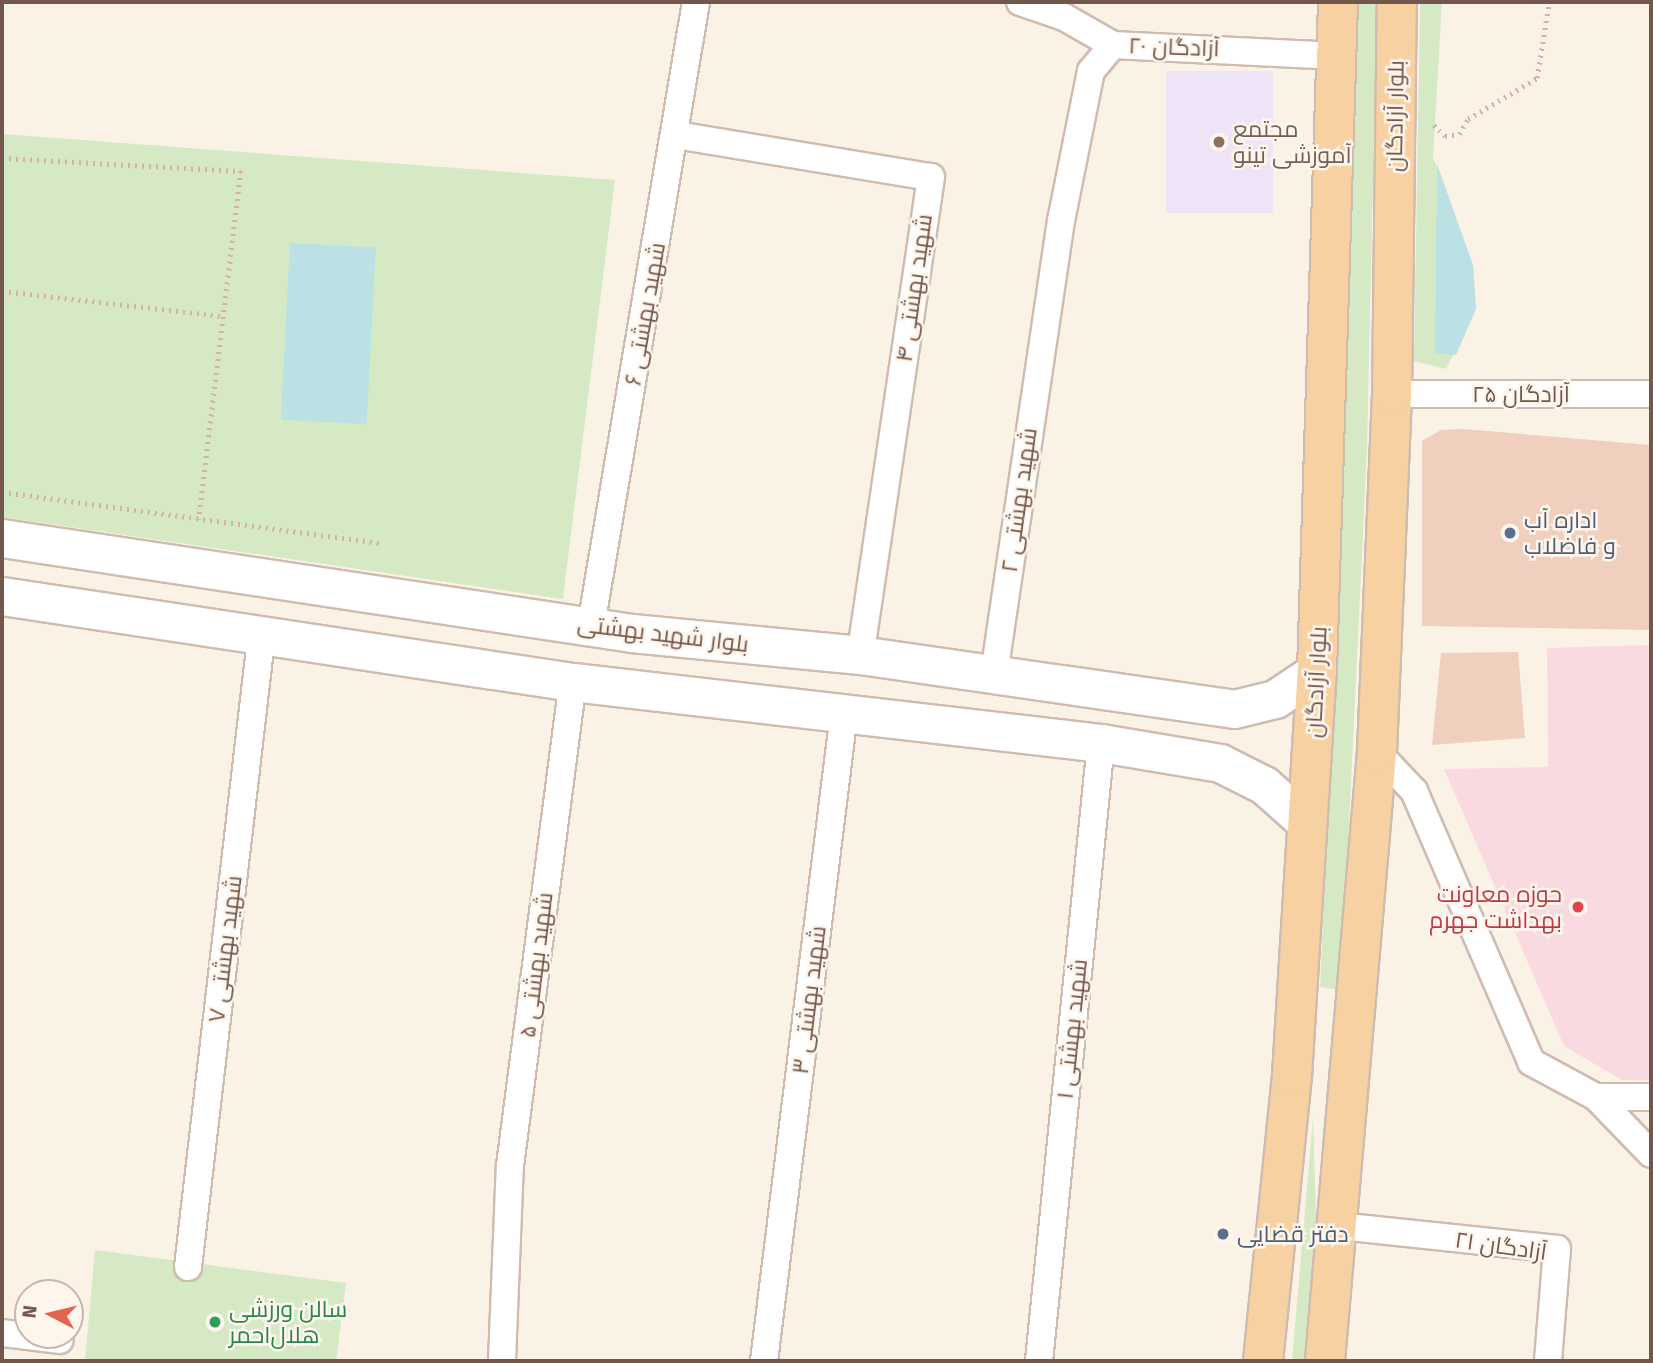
<!DOCTYPE html>
<html>
<head>
<meta charset="utf-8">
<style>
  body { margin:0 }
  #map { position:relative; width:1653px; height:1363px; overflow:hidden; background:#fbf2e6; font-family:"Fira Sans",Cairo,sans-serif }
  div>[style] { position:absolute }
  [style*='--x'] { left:calc(var(--x)*1px); top:calc(var(--y)*1px); width:calc(var(--w)*1px); rotate:calc(var(--a)*1deg) }
  .education>* { inset:0; background:#efe3f8; transform-origin:0 0 }
  .medical>* { inset:0; background:#f9dae0 }
  .green>* { inset:0; background:#d6e9c5 }
  .water>* { inset:0; background:#bbe1e4; transform-origin:0 0 }
  .building>* { inset:0; background:#f0cfbf }
  .path>* { height:4.5px; margin-top:-2.25px; transform-origin:0; background:repeating-linear-gradient(90deg,#d5b2a2 0 2px,transparent 0 7px) }
  .roads { filter:drop-shadow(2px 0 #cfbbb0) drop-shadow(-2px 0 #cfbbb0) drop-shadow(0 2px #cfbbb0) drop-shadow(0 -2px #cfbbb0) }
  .street>* { height:26px; margin:-13px; padding:0 13px; transform-origin:13px; border-radius:13px; background:#fff }
  .secondary>* { height:37px; margin:-18.5px; padding:0 18.5px; transform-origin:18.5px; border-radius:18.5px; background:#fff }
  .primary>* { height:38px; margin:-19px; padding:0 19px; transform-origin:19px; border-radius:19px; background:#f7d1a2 }
  .dots>* { width:19px; height:19px; translate:-50% -50%; box-sizing:border-box; border:4px solid #fef6ed; border-radius:50% }
  span { translate:-50% -50%; white-space:nowrap; text-align:center; line-height:1.15; -webkit-text-stroke:5px #fef6ed; paint-order:stroke }
  .street-label { font-size:23px; color:#74574c }
  .education-label { font-size:23px; color:#785e54 }
  .left { translate:0 -50%; text-align:left }
  .service-label { font-size:23px; color:#4e5e75 }
  .health-label { font-size:23px; color:#be3a42 }
  .right { translate:-100% -50%; text-align:right }
  .leisure-label { font-size:23px; color:#27864d }
  .frame { position:absolute; inset:0; border:4px solid #74574c; pointer-events:none }
  .north { position:absolute; left:14px; top:1279px; width:70px; height:70px; box-sizing:border-box; background:#fef6ed; border:2px solid #c7b6ad; border-radius:50%; rotate:277deg; font-size:19px; font-weight:700; line-height:28px; text-align:center; color:#74574c }
  .north::after { content:''; display:block; margin:auto; width:24px; height:32px; background:#e06651; clip-path:polygon(50% 0,100% 100%,50% 72%,0 100%) }
</style>
</head>
<body>
<div id="map">
  <div class="education">
    <div style="left:1166px;top:71px;width:107px;height:142px"></div>
  </div>
  <div class="medical">
    <div style="clip-path:polygon(1651px 645px,1651px 1080px,1622px 1080px,1564px 1046px,1444px 769px,1548px 767px,1547px 648px)"></div>
  </div>
  <div class="green">
    <div style="clip-path:polygon(1351px 2px,1377px 2px,1367px 451px,1341px 990px,1320px 987px,1345px 449px)"></div>
    <div style="clip-path:polygon(1420px 2px,1442px 2px,1433px 157px,1473px 265px,1476px 309px,1446px 369px,1414px 361px)"></div>
    <div style="clip-path:polygon(2px 134px,615px 180px,563px 599px,2px 517px)"></div>
    <div style="clip-path:polygon(1313px 1118px,1317px 1250px,1306px 1361px,1292px 1361px)"></div>
    <div style="clip-path:polygon(95px 1250px,346px 1283px,336px 1361px,85px 1361px)"></div>
  </div>
  <div class="water">
    <div style="clip-path:polygon(1437px 164px,1473px 265px,1476px 309px,1456px 355px,1435px 353px)"></div>
    <div style="left:290px;top:243px;width:86px;height:177px;rotate:3deg"></div>
  </div>
  <div class="building">
    <div style="clip-path:polygon(1463px 429px,1651px 445px,1651px 630px,1422px 626px,1422px 441px,1441px 430px)"></div>
    <div style="clip-path:polygon(1518px 652px,1525px 738px,1432px 745px,1441px 653px)"></div>
  </div>
  <div class="path">
    <div style="--x:1434;--y:125;--w:16;--a:45"></div>
    <div style="--x:1445;--y:136;--w:14;--a:-8"></div>
    <div style="--x:1459;--y:134;--w:17;--a:-59"></div>
    <div style="--x:1468;--y:119;--w:80;--a:-30.7"></div>
    <div style="--x:1537;--y:78;--w:77;--a:-81"></div>
    <div style="--x:2;--y:158;--w:239;--a:3.1"></div>
    <div style="--x:241;--y:171;--w:351;--a:96.9"></div>
    <div style="--x:2;--y:291;--w:222;--a:6.5"></div>
    <div style="--x:2;--y:492;--w:381;--a:7.7"></div>
  </div>
  <div class="roads">
    <div class="street">
      <div style="--x:1020;--y:2;--w:46;--a:18.8"></div>
      <div style="--x:1064;--y:17;--w:56;--a:29.7"></div>
      <div style="--x:1113;--y:45;--w:225;--a:2.8"></div>
      <div style="--x:676;--y:135;--w:258;--a:9.4"></div>
      <div style="--x:931;--y:177;--w:483;--a:98.4"></div>
      <div style="--x:1392;--y:394;--w:259;--a:0"></div>
      <div style="--x:591;--y:626;--w:633;--a:-80.45"></div>
      <div style="--x:994;--y:674;--w:458;--a:-81.6"></div>
      <div style="--x:1061;--y:221;--w:153;--a:-78.7"></div>
      <div style="--x:1091;--y:71;--w:34;--a:-50"></div>
      <div style="--x:1377;--y:752;--w:54;--a:46.5"></div>
      <div style="--x:1414;--y:791;--w:295;--a:66.6"></div>
      <div style="--x:1531;--y:1062;--w:74;--a:28.3"></div>
      <div style="--x:1596;--y:1097;--w:79;--a:46"></div>
      <div style="--x:1596;--y:1097;--w:55;--a:0"></div>
      <div style="--x:1339;--y:1226;--w:219;--a:6"></div>
      <div style="--x:1557;--y:1249;--w:112;--a:94.6"></div>
      <div style="--x:188;--y:1267;--w:640;--a:-83.36"></div>
      <div style="--x:2;--y:1333;--w:58;--a:6.9"></div>
      <div style="--x:502;--y:1361;--w:195;--a:-87.7"></div>
      <div style="--x:510;--y:1166;--w:488;--a:-82.6"></div>
      <div style="--x:764;--y:1361;--w:653;--a:-82.96"></div>
      <div style="--x:1039;--y:1361;--w:621;--a:-84.27"></div>
    </div>
    <div class="secondary">
      <div style="--x:2;--y:538;--w:637;--a:8.58"></div>
      <div style="--x:632;--y:633;--w:229;--a:5.5"></div>
      <div style="--x:860;--y:655;--w:378;--a:8.2"></div>
      <div style="--x:1234;--y:709;--w:42;--a:-13.7"></div>
      <div style="--x:1275;--y:699;--w:50;--a:-33.7"></div>
      <div style="--x:2;--y:596;--w:577;--a:8.57"></div>
      <div style="--x:573;--y:682;--w:532;--a:6.59"></div>
      <div style="--x:1101;--y:743;--w:121;--a:9.5"></div>
      <div style="--x:1220;--y:763;--w:49;--a:26.6"></div>
      <div style="--x:1264;--y:785;--w:57;--a:41.5"></div>
    </div>
    <div class="primary">
      <div style="--x:1263;--y:1361;--w:286;--a:-84.2"></div>
      <div style="--x:1292;--y:1076;--w:406;--a:-86.5"></div>
      <div style="--x:1317;--y:671;--w:669;--a:-88.2"></div>
      <div style="--x:1325;--y:1361;--w:611;--a:-85.12"></div>
      <div style="--x:1377;--y:752;--w:358;--a:-87.6"></div>
      <div style="--x:1392;--y:394;--w:392;--a:-89.3"></div>
    </div>
  </div>
  <div class="dots">
    <div style="left:1219px;top:142px;background:#8d6e63"></div>
    <div style="left:1510px;top:533px;background:#5c6f8a"></div>
    <div style="left:1578px;top:907px;background:#e0444e"></div>
    <div style="left:1223px;top:1234px;background:#5c6f8a"></div>
    <div style="left:215px;top:1322px;background:#2e9e5b"></div>
  </div>
  <div class="street-label">
    <span style="left:1174px;top:47px;rotate:2deg">آزادگان ۲۰</span>
    <span style="left:1395px;top:116px;rotate:-89deg">بلوار آزادگان</span>
    <span style="left:914px;top:288px;rotate:-82deg">شهید بهشتی ۴</span>
    <span style="left:645px;top:314px;rotate:-80deg">شهید بهشتی ۶</span>
    <span style="left:1521px;top:394px">آزادگان ۲۵</span>
    <span style="left:1019px;top:500px;rotate:-82deg">شهید بهشتی ۲</span>
    <span style="left:663px;top:634px;rotate:7deg">بلوار شهید بهشتی</span>
    <span style="left:1316px;top:682px;rotate:-87deg">بلوار آزادگان</span>
    <span style="left:225px;top:949px;rotate:-83deg">شهید بهشتی ۷</span>
    <span style="left:536px;top:965px;rotate:-83deg">شهید بهشتی ۵</span>
    <span style="left:809px;top:1000px;rotate:-83deg">شهید بهشتی ۳</span>
    <span style="left:1072px;top:1029px;rotate:-84deg">شهید بهشتی ۱</span>
    <span style="left:1501px;top:1246px;rotate:8deg">آزادگان ۲۱</span>
  </div>
  <div class="education-label">
    <span class="left" style="left:1233px;top:142px">مجتمع<br>آموزشی تینو</span>
  </div>
  <div class="service-label">
    <span class="left" style="left:1524px;top:533px">اداره آب<br>و فاضلاب</span>
    <span class="left" style="left:1237px;top:1234px">دفتر قضایی</span>
  </div>
  <div class="health-label">
    <span class="right" style="left:1562px;top:907px">حوزه معاونت<br>بهداشت جهرم</span>
  </div>
  <div class="leisure-label">
    <span class="left" style="left:229px;top:1322px">سالن ورزشی<br>هلال‌احمر</span>
  </div>
  <div class="frame"></div>
  <div class="north">N</div>
</div>
</body>
</html>
